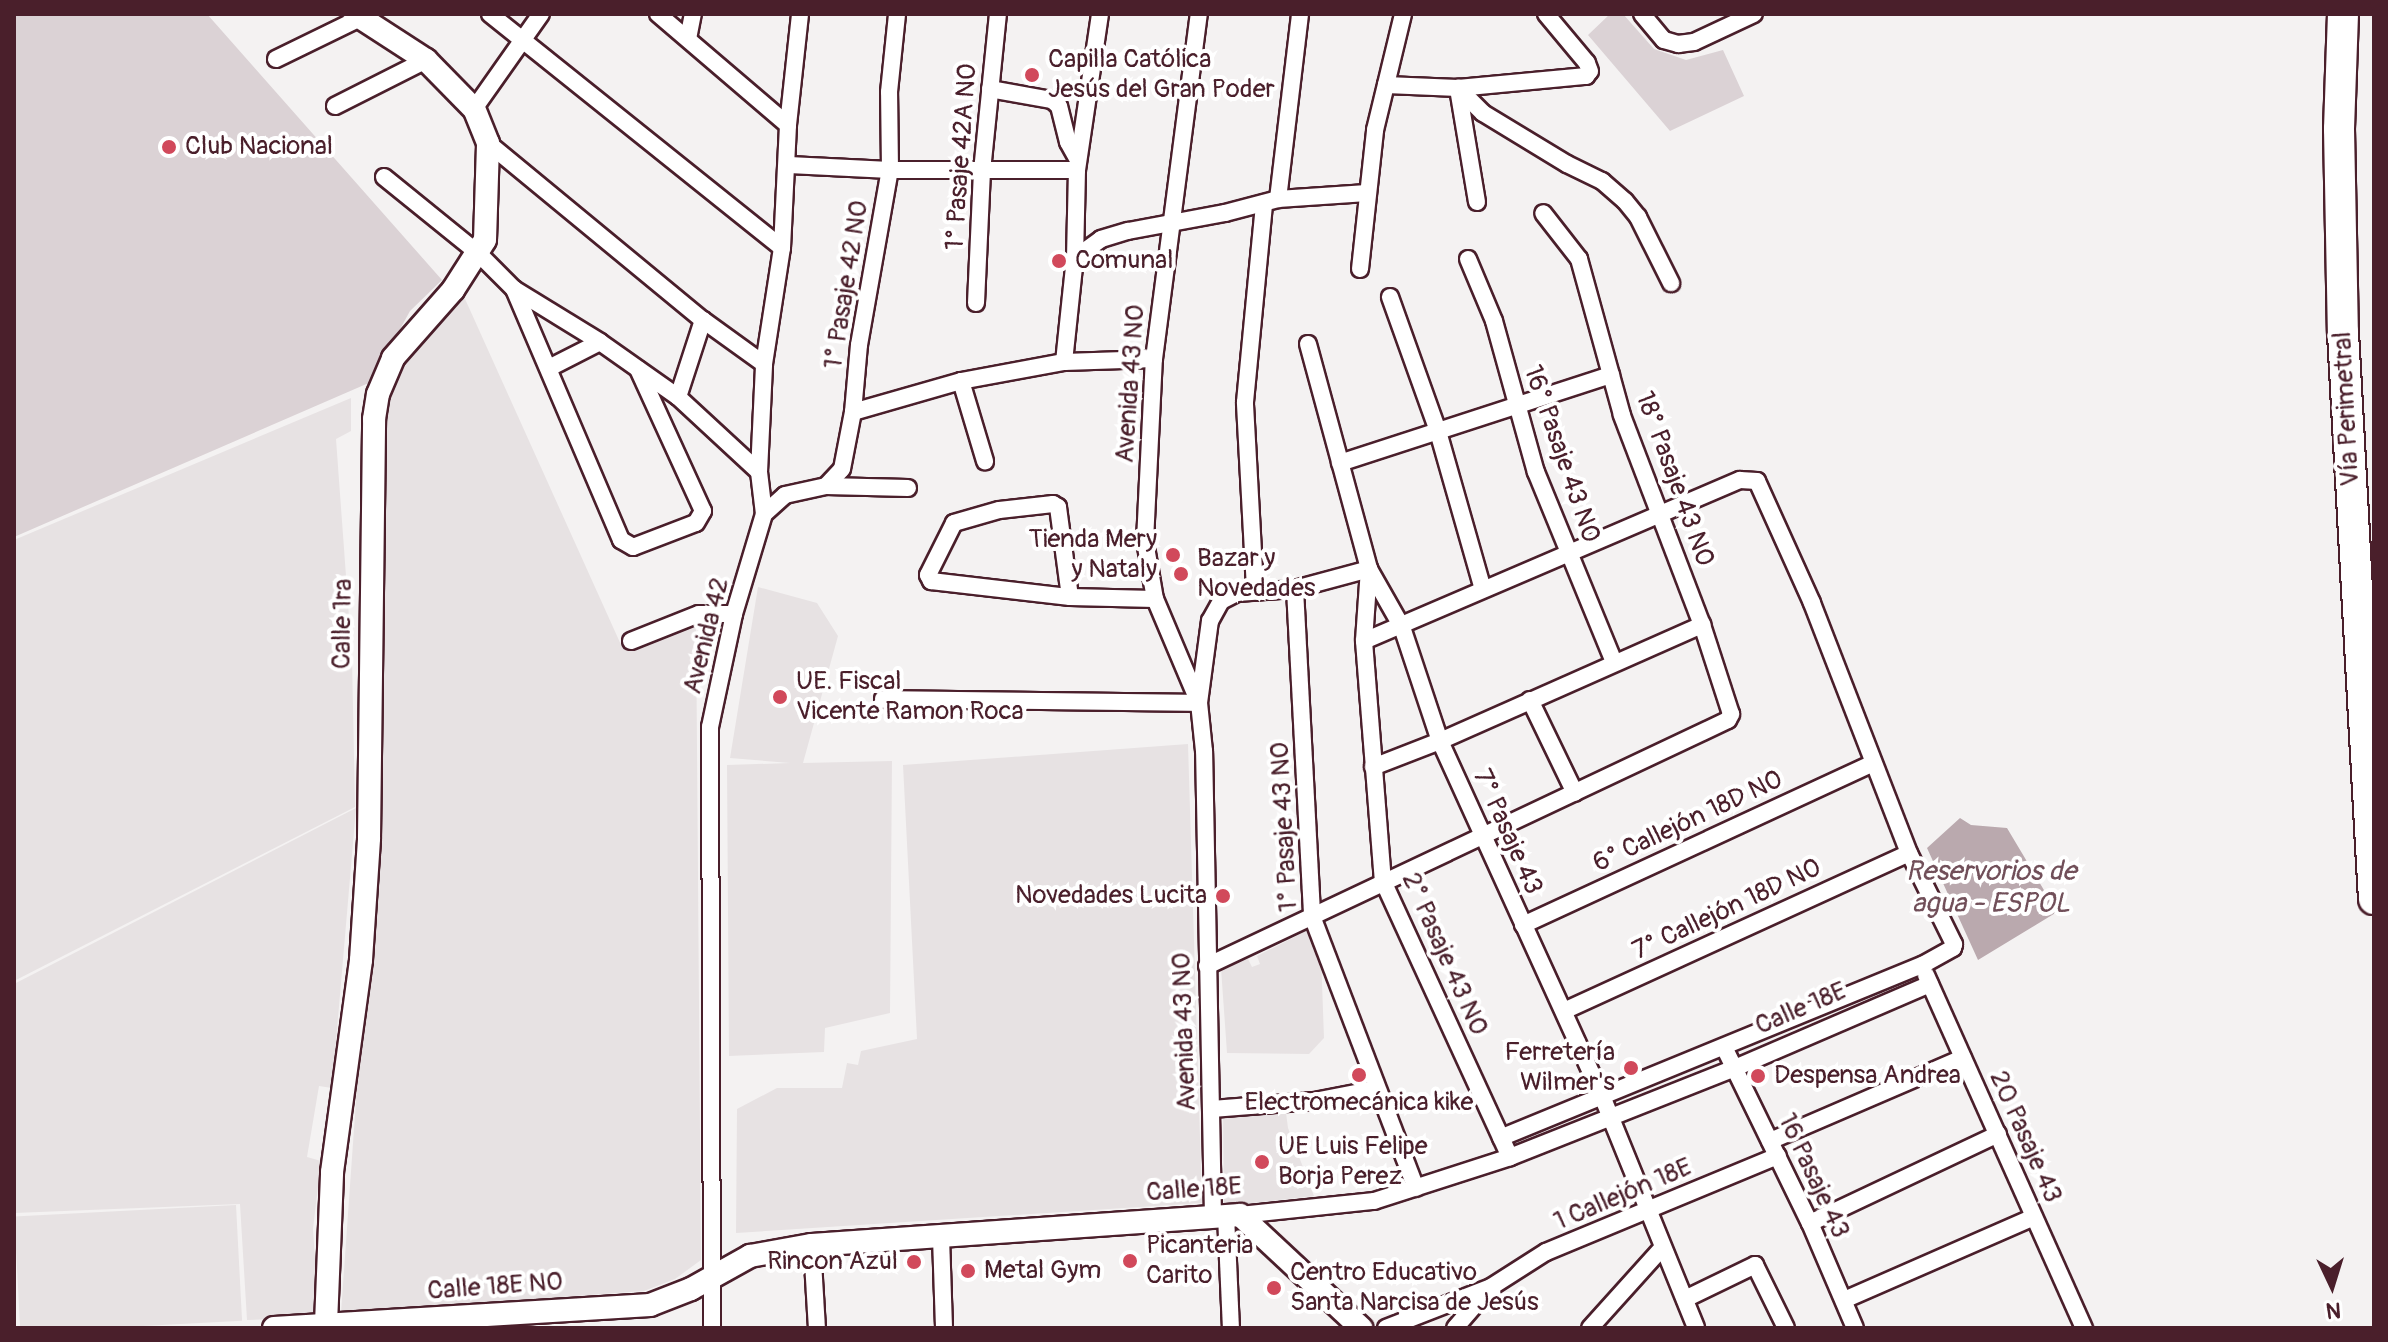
<!DOCTYPE html>
<html>
<head>
<meta charset="utf-8">
<style>
  body { margin:0 }
  #map { position:relative; width:2388px; height:1342px; overflow:hidden; background:#f4f2f2; font-family:Pangolin,sans-serif }
  div>[style] { position:absolute }
  [style*='--x'] { left:calc(var(--x)*1px); top:calc(var(--y)*1px); width:calc(var(--w)*1px); rotate:calc(var(--a)*1deg) }
  .built>* { inset:0; background:#e7e2e3; transform-origin:0 0 }
  .green>* { inset:0; background:#dbd2d5 }
  .water>* { inset:0; background:#baa9ae }
  .roads { filter:drop-shadow(2px 0 #4a1f2b) drop-shadow(-2px 0 #4a1f2b) drop-shadow(0 2px #4a1f2b) drop-shadow(0 -2px #4a1f2b) }
  .street>* { height:16px; margin:-8px; padding:0 8px; transform-origin:8px; border-radius:8px; background:#fff }
  .secondary>* { height:22px; margin:-11px; padding:0 11px; transform-origin:11px; border-radius:11px; background:#fff }
  .highway>* { height:30px; margin:-15px; padding:0 15px; transform-origin:15px; border-radius:15px; background:#fff }
  .dots>* { width:22px; height:22px; translate:-50% -50%; box-sizing:border-box; border:4px solid #fff; border-radius:50% }
  span { translate:-50% -50%; white-space:nowrap; text-align:center; line-height:1.15; -webkit-text-stroke:8px #fff; paint-order:stroke }
  .poi-label { font-size:26px; color:#4a1f2b }
  .left { translate:0 -50%; text-align:left }
  .right { translate:-100% -50%; text-align:right }
  .street-label { font-size:26px; color:#4a1f2b }
  .water-label { font-size:28px; color:#714f59; font-style:italic }
  .frame { position:absolute; inset:0; border:16px solid #4a1f2b; pointer-events:none }
  .north { position:absolute; left:2292px; top:1246px; width:80px; height:80px; -webkit-text-stroke:6px #fff; paint-order:stroke; rotate:176deg; font-size:22px; font-weight:700; line-height:32px; text-align:center; color:#4a1f2b }
  .north::after { content:''; display:block; margin:auto; width:28px; height:36px; background:#4a1f2b; clip-path:polygon(50% 0,100% 100%,50% 72%,0 100%) }
</style>
</head>
<body>
<div id="map">
  <div class="built">
    <div style="clip-path:polygon(461px 290px,622px 647px,696px 618px,701px 1260px,675px 1279px,644px 1291px,341px 1313px,380px 761px,383px 400px,389px 377px)"></div>
    <div style="clip-path:polygon(351px 398px,351px 431px,336px 439px,352px 658px,355px 807px,14px 981px,14px 540px)"></div>
    <div style="clip-path:polygon(758px 587px,817px 603px,838px 636px,803px 763px,892px 761px,890px 1013px,825px 1028px,824px 1052px,729px 1056px,727px 765px,790px 763px,730px 758px)"></div>
    <div style="clip-path:polygon(1188px 744px,1202px 1203px,736px 1233px,737px 1109px,777px 1088px,842px 1088px,847px 1063px,858px 1065px,861px 1051px,917px 1039px,903px 765px)"></div>
    <div style="clip-path:polygon(356px 808px,332px 1088px,319px 1086px,307px 1157px,321px 1161px,313px 1229px,319px 1317px,247px 1320px,240px 1204px,14px 1213px,14px 984px)"></div>
    <div style="clip-path:polygon(1312px 928px,1321px 955px,1324px 1038px,1309px 1054px,1227px 1053px,1221px 968px,1248px 959px,1252px 967px,1260px 964px,1257px 956px)"></div>
    <div style="clip-path:polygon(1285px 1105px,1288px 1128px,1314px 1196px,1224px 1206px,1223px 1110px)"></div>
    <div style="left:236px;top:1205px;width:116px;height:222px;rotate:87deg"></div>
  </div>
  <div class="green">
    <div style="clip-path:polygon(14px 14px,207px 14px,442px 280px,410px 311px,371px 382px,14px 537px)"></div>
    <div style="clip-path:polygon(1610px 14px,1623px 14px,1654px 49px,1686px 60px,1723px 50px,1744px 96px,1670px 131px,1588px 35px)"></div>
  </div>
  <div class="water">
    <div style="clip-path:polygon(1960px 818px,1971px 825px,2007px 828px,2057px 912px,1978px 960px,1927px 848px)"></div>
  </div>
  <div class="roads">
    <div class="street">
      <div style="--x:490;--y:14;--w:374;--a:38.7"></div>
      <div style="--x:658;--y:14;--w:171;--a:40.5"></div>
      <div style="--x:1642;--y:14;--w:34;--a:50"></div>
      <div style="--x:1664;--y:40;--w:15;--a:16"></div>
      <div style="--x:1678;--y:44;--w:16;--a:-7"></div>
      <div style="--x:1694;--y:42;--w:66;--a:-25"></div>
      <div style="--x:688;--y:39;--w:25;--a:-79"></div>
      <div style="--x:276;--y:59;--w:93;--a:-26"></div>
      <div style="--x:1386;--y:85;--w:72;--a:2.4"></div>
      <div style="--x:1458;--y:88;--w:129;--a:-5.4"></div>
      <div style="--x:1586;--y:76;--w:6;--a:-51"></div>
      <div style="--x:1590;--y:71;--w:9;--a:-111"></div>
      <div style="--x:1587;--y:63;--w:64;--a:-129.9"></div>
      <div style="--x:990;--y:89;--w:63;--a:10.1"></div>
      <div style="--x:1052;--y:100;--w:9;--a:41"></div>
      <div style="--x:1059;--y:106;--w:37;--a:76"></div>
      <div style="--x:1068;--y:142;--w:21;--a:61"></div>
      <div style="--x:335;--y:106;--w:102;--a:-26.8"></div>
      <div style="--x:474;--y:109;--w:116;--a:-54.8"></div>
      <div style="--x:488;--y:143;--w:278;--a:39.5"></div>
      <div style="--x:703;--y:320;--w:75;--a:35.8"></div>
      <div style="--x:789;--y:165;--w:101;--a:2.8"></div>
      <div style="--x:890;--y:170;--w:187;--a:0"></div>
      <div style="--x:384;--y:177;--w:121;--a:39"></div>
      <div style="--x:478;--y:253;--w:51;--a:45"></div>
      <div style="--x:514;--y:289;--w:101;--a:31.6"></div>
      <div style="--x:600;--y:342;--w:95;--a:35.2"></div>
      <div style="--x:678;--y:397;--w:110;--a:42.8"></div>
      <div style="--x:1278;--y:199;--w:186;--a:-83.2"></div>
      <div style="--x:1477;--y:202;--w:116;--a:-99.5"></div>
      <div style="--x:1458;--y:88;--w:35;--a:45"></div>
      <div style="--x:1483;--y:113;--w:98;--a:31.3"></div>
      <div style="--x:1567;--y:164;--w:39;--a:26"></div>
      <div style="--x:1602;--y:181;--w:30;--a:41"></div>
      <div style="--x:1625;--y:201;--w:21;--a:51"></div>
      <div style="--x:1638;--y:217;--w:74;--a:63.4"></div>
      <div style="--x:1075;--y:258;--w:32;--a:-36"></div>
      <div style="--x:1101;--y:239;--w:28;--a:-17"></div>
      <div style="--x:1128;--y:231;--w:99;--a:-10.5"></div>
      <div style="--x:1225;--y:213;--w:55;--a:-14.8"></div>
      <div style="--x:1278;--y:199;--w:89;--a:-3.9"></div>
      <div style="--x:1468;--y:259;--w:67;--a:67.2"></div>
      <div style="--x:1494;--y:321;--w:157;--a:74.5"></div>
      <div style="--x:1536;--y:472;--w:205;--a:67.7"></div>
      <div style="--x:1360;--y:269;--w:140;--a:-83.8"></div>
      <div style="--x:1375;--y:130;--w:119;--a:-76.4"></div>
      <div style="--x:514;--y:289;--w:273;--a:66.9"></div>
      <div style="--x:621;--y:540;--w:14;--a:30"></div>
      <div style="--x:633;--y:547;--w:67;--a:-20.9"></div>
      <div style="--x:696;--y:523;--w:14;--a:-60"></div>
      <div style="--x:703;--y:511;--w:156;--a:-114.6"></div>
      <div style="--x:1390;--y:297;--w:139;--a:70.3"></div>
      <div style="--x:1437;--y:428;--w:167;--a:74.1"></div>
      <div style="--x:976;--y:303;--w:132;--a:-87.4"></div>
      <div style="--x:982;--y:171;--w:158;--a:-84.2"></div>
      <div style="--x:1308;--y:344;--w:233;--a:74.8"></div>
      <div style="--x:1369;--y:569;--w:67;--a:60.4"></div>
      <div style="--x:1402;--y:627;--w:120;--a:71.6"></div>
      <div style="--x:1440;--y:741;--w:390;--a:65.5"></div>
      <div style="--x:1602;--y:1096;--w:250;--a:67.9"></div>
      <div style="--x:1064;--y:362;--w:105;--a:-84"></div>
      <div style="--x:1075;--y:258;--w:88;--a:-88.7"></div>
      <div style="--x:1077;--y:170;--w:158;--a:-81.6"></div>
      <div style="--x:549;--y:368;--w:57;--a:-27"></div>
      <div style="--x:961;--y:381;--w:84;--a:73.3"></div>
      <div style="--x:678;--y:397;--w:81;--a:-72"></div>
      <div style="--x:853;--y:412;--w:112;--a:-16"></div>
      <div style="--x:961;--y:381;--w:105;--a:-10.5"></div>
      <div style="--x:1064;--y:362;--w:90;--a:-1.9"></div>
      <div style="--x:1340;--y:463;--w:285;--a:-18"></div>
      <div style="--x:826;--y:486;--w:82;--a:1.4"></div>
      <div style="--x:764;--y:514;--w:28;--a:-42"></div>
      <div style="--x:785;--y:495;--w:42;--a:-12.4"></div>
      <div style="--x:826;--y:486;--w:23;--a:-47"></div>
      <div style="--x:842;--y:469;--w:58;--a:-79.1"></div>
      <div style="--x:853;--y:412;--w:67;--a:-84.9"></div>
      <div style="--x:859;--y:345;--w:178;--a:-80"></div>
      <div style="--x:890;--y:170;--w:78;--a:-90.7"></div>
      <div style="--x:889;--y:92;--w:78;--a:-84.1"></div>
      <div style="--x:1255;--y:589;--w:187;--a:-93.1"></div>
      <div style="--x:1245;--y:402;--w:200;--a:-84.5"></div>
      <div style="--x:1295;--y:589;--w:327;--a:87"></div>
      <div style="--x:1312;--y:916;--w:291;--a:69.1"></div>
      <div style="--x:1070;--y:597;--w:91;--a:-97.6"></div>
      <div style="--x:1058;--y:507;--w:6;--a:-149"></div>
      <div style="--x:1053;--y:504;--w:54;--a:173.7"></div>
      <div style="--x:999;--y:510;--w:47;--a:163.9"></div>
      <div style="--x:954;--y:523;--w:58;--a:116.6"></div>
      <div style="--x:928;--y:575;--w:7;--a:63"></div>
      <div style="--x:931;--y:581;--w:140;--a:6.6"></div>
      <div style="--x:1070;--y:597;--w:85;--a:1.3"></div>
      <div style="--x:631;--y:641;--w:73;--a:-21.7"></div>
      <div style="--x:699;--y:614;--w:35;--a:0"></div>
      <div style="--x:1364;--y:641;--w:409;--a:-23.2"></div>
      <div style="--x:1740;--y:480;--w:17;--a:3"></div>
      <div style="--x:1757;--y:481;--w:134;--a:65.7"></div>
      <div style="--x:1812;--y:603;--w:268;--a:68.8"></div>
      <div style="--x:1909;--y:853;--w:102;--a:63.7"></div>
      <div style="--x:1954;--y:944;--w:4;--a:104"></div>
      <div style="--x:1953;--y:948;--w:35;--a:151"></div>
      <div style="--x:1922;--y:965;--w:455;--a:157.7"></div>
      <div style="--x:883;--y:699;--w:316;--a:0.7"></div>
      <div style="--x:1199;--y:703;--w:113;--a:-112.9"></div>
      <div style="--x:1155;--y:599;--w:59;--a:-99.8"></div>
      <div style="--x:1145;--y:541;--w:182;--a:-87.2"></div>
      <div style="--x:1154;--y:359;--w:348;--a:-82.6"></div>
      <div style="--x:1530;--y:700;--w:103;--a:64.2"></div>
      <div style="--x:1373;--y:767;--w:72;--a:-21.2"></div>
      <div style="--x:1440;--y:741;--w:287;--a:-23.9"></div>
      <div style="--x:1523;--y:925;--w:386;--a:-24.8"></div>
      <div style="--x:1207;--y:966;--w:576;--a:-25.28"></div>
      <div style="--x:1728;--y:720;--w:7;--a:-63"></div>
      <div style="--x:1731;--y:714;--w:94;--a:-108"></div>
      <div style="--x:1702;--y:625;--w:225;--a:-110.9"></div>
      <div style="--x:1622;--y:415;--w:162;--a:-105.4"></div>
      <div style="--x:1579;--y:259;--w:58;--a:-128"></div>
      <div style="--x:1926;--y:975;--w:387;--a:65.9"></div>
      <div style="--x:1564;--y:1011;--w:379;--a:-24.6"></div>
      <div style="--x:1724;--y:1047;--w:196;--a:64"></div>
      <div style="--x:1810;--y:1223;--w:114;--a:66.8"></div>
      <div style="--x:1212;--y:1109;--w:102;--a:-4.5"></div>
      <div style="--x:1314;--y:1101;--w:63;--a:-11"></div>
      <div style="--x:1770;--y:1141;--w:210;--a:-23.3"></div>
      <div style="--x:1226;--y:1215;--w:113;--a:87.5"></div>
      <div style="--x:1240;--y:1215;--w:135;--a:-6"></div>
      <div style="--x:1374;--y:1201;--w:143;--a:-17.9"></div>
      <div style="--x:1510;--y:1157;--w:242;--a:-21.6"></div>
      <div style="--x:1735;--y:1068;--w:212;--a:-23.3"></div>
      <div style="--x:1213;--y:1216;--w:465;--a:-91.1"></div>
      <div style="--x:1204;--y:751;--w:48;--a:-95.9"></div>
      <div style="--x:1199;--y:703;--w:83;--a:-82.4"></div>
      <div style="--x:1210;--y:621;--w:23;--a:-61"></div>
      <div style="--x:1221;--y:601;--w:18;--a:-27"></div>
      <div style="--x:1237;--y:593;--w:58;--a:-3.9"></div>
      <div style="--x:1295;--y:589;--w:77;--a:-15.1"></div>
      <div style="--x:1369;--y:569;--w:72;--a:94"></div>
      <div style="--x:1364;--y:641;--w:241;--a:85.5"></div>
      <div style="--x:1383;--y:881;--w:304;--a:65.3"></div>
      <div style="--x:1810;--y:1223;--w:208;--a:-25.3"></div>
      <div style="--x:941;--y:1237;--w:91;--a:88.1"></div>
      <div style="--x:812;--y:1245;--w:83;--a:86.6"></div>
      <div style="--x:1685;--y:1299;--w:78;--a:-25.9"></div>
      <div style="--x:1755;--y:1265;--w:70;--a:63.8"></div>
      <div style="--x:1844;--y:1300;--w:207;--a:-23.6"></div>
      <div style="--x:712;--y:1328;--w:601;--a:-90.19"></div>
      <div style="--x:710;--y:727;--w:116;--a:-78"></div>
      <div style="--x:734;--y:614;--w:104;--a:-73.3"></div>
      <div style="--x:764;--y:514;--w:42;--a:-96.8"></div>
      <div style="--x:759;--y:472;--w:108;--a:-87.3"></div>
      <div style="--x:764;--y:364;--w:117;--a:-81.2"></div>
      <div style="--x:782;--y:248;--w:123;--a:-87.2"></div>
      <div style="--x:788;--y:125;--w:112;--a:-83.8"></div>
      <div style="--x:1386;--y:1328;--w:113;--a:-21.3"></div>
      <div style="--x:1491;--y:1287;--w:65;--a:-32.5"></div>
      <div style="--x:1546;--y:1252;--w:251;--a:-22.5"></div>
      <div style="--x:1455;--y:1328;--w:49;--a:-49.1"></div>
      <div style="--x:1590;--y:1328;--w:108;--a:-48"></div>
    </div>
    <div class="secondary">
      <div style="--x:326;--y:1324;--w:152;--a:-87.7"></div>
      <div style="--x:332;--y:1172;--w:214;--a:-82.2"></div>
      <div style="--x:361;--y:960;--w:122;--a:-86.2"></div>
      <div style="--x:369;--y:838;--w:419;--a:-89.3"></div>
      <div style="--x:374;--y:419;--w:25;--a:-81"></div>
      <div style="--x:378;--y:394;--w:39;--a:-67"></div>
      <div style="--x:393;--y:358;--w:91;--a:-48.6"></div>
      <div style="--x:453;--y:290;--w:59;--a:-57.4"></div>
      <div style="--x:485;--y:240;--w:97;--a:-88.2"></div>
      <div style="--x:488;--y:143;--w:37;--a:-112"></div>
      <div style="--x:474;--y:109;--w:69;--a:-134.4"></div>
      <div style="--x:426;--y:60;--w:85;--a:-147.1"></div>
      <div style="--x:274;--y:1328;--w:377;--a:-3.5"></div>
      <div style="--x:650;--y:1305;--w:44;--a:-21.3"></div>
      <div style="--x:691;--y:1289;--w:68;--a:-29.2"></div>
      <div style="--x:750;--y:1256;--w:63;--a:-10.1"></div>
      <div style="--x:812;--y:1245;--w:429;--a:-4"></div>
      <div style="--x:1240;--y:1215;--w:166;--a:43"></div>
    </div>
    <div class="highway">
      <div style="--x:2343;--y:14;--w:115;--a:92"></div>
      <div style="--x:2339;--y:129;--w:204;--a:88.9"></div>
      <div style="--x:2343;--y:333;--w:567;--a:86.87"></div>
    </div>
  </div>
  <div class="dots">
    <div style="left:1032px;top:75px;background:#d1495b"></div>
    <div style="left:169px;top:147px;background:#d1495b"></div>
    <div style="left:1059px;top:261px;background:#d1495b"></div>
    <div style="left:1173px;top:555px;background:#d1495b"></div>
    <div style="left:1181px;top:574px;background:#d1495b"></div>
    <div style="left:780px;top:697px;background:#d1495b"></div>
    <div style="left:1223px;top:896px;background:#d1495b"></div>
    <div style="left:1631px;top:1068px;background:#d1495b"></div>
    <div style="left:1359px;top:1075px;background:#d1495b"></div>
    <div style="left:1758px;top:1076px;background:#d1495b"></div>
    <div style="left:1262px;top:1162px;background:#d1495b"></div>
    <div style="left:1130px;top:1261px;background:#d1495b"></div>
    <div style="left:914px;top:1262px;background:#d1495b"></div>
    <div style="left:968px;top:1271px;background:#d1495b"></div>
    <div style="left:1274px;top:1288px;background:#d1495b"></div>
  </div>
  <div class="poi-label">
    <span class="left" style="left:1048px;top:75px">Capilla Católica<br>Jesús del Gran Poder</span>
    <span class="left" style="left:185px;top:147px">Club Nacional</span>
    <span class="left" style="left:1075px;top:261px">Comunal</span>
    <span class="right" style="left:1157px;top:555px">Tienda Mery<br>y Nataly</span>
    <span class="left" style="left:1197px;top:574px">Bazar y<br>Novedades</span>
    <span class="left" style="left:796px;top:697px">UE. Fiscal<br>Vicente Ramon Roca</span>
    <span class="right" style="left:1207px;top:896px">Novedades Lucita</span>
    <span class="right" style="left:1615px;top:1068px">Ferretería<br>Wilmer's</span>
    <span class="left" style="left:1774px;top:1076px">Despensa Andrea</span>
    <span style="left:1359px;top:1103px">Electromecánica kike</span>
    <span class="left" style="left:1278px;top:1162px">UE Luis Felipe<br>Borja Perez</span>
    <span class="left" style="left:1146px;top:1261px">Picanteria<br>Carito</span>
    <span class="right" style="left:898px;top:1262px">Rincon Azul</span>
    <span class="left" style="left:984px;top:1271px">Metal Gym</span>
    <span class="left" style="left:1290px;top:1288px">Centro Educativo<br>Santa Narcisa de Jesús</span>
  </div>
  <div class="street-label">
    <span style="left:962px;top:157px;rotate:-86deg">1° Pasaje 42A NO</span>
    <span style="left:847px;top:285px;rotate:-81deg">1° Pasaje 42 NO</span>
    <span style="left:1131px;top:384px;rotate:-86deg">Avenida 43 NO</span>
    <span style="left:2347px;top:409px;rotate:-93deg">Vía Perimetral</span>
    <span style="left:1561px;top:454px;rotate:71deg">16° Pasaje 43 NO</span>
    <span style="left:1674px;top:479px;rotate:70deg">18° Pasaje 43 NO</span>
    <span style="left:343px;top:624px;rotate:-89deg">Calle 1ra</span>
    <span style="left:707px;top:636px;rotate:-76deg">Avenida 42</span>
    <span style="left:1688px;top:822px;rotate:-25deg">6° Callejón 18D NO</span>
    <span style="left:1285px;top:827px;rotate:-93deg">1° Pasaje 43 NO</span>
    <span style="left:1507px;top:832px;rotate:66deg">7° Pasaje 43</span>
    <span style="left:1727px;top:910px;rotate:-25deg">7° Callejón 18D NO</span>
    <span style="left:1444px;top:954px;rotate:66deg">2° Pasaje 43 NO</span>
    <span style="left:1801px;top:1009px;rotate:-23deg">Calle 18E</span>
    <span style="left:1185px;top:1032px;rotate:-92deg">Avenida 43 NO</span>
    <span style="left:2025px;top:1137px;rotate:66deg">20 Pasaje 43</span>
    <span style="left:1813px;top:1176px;rotate:65deg">16 Pasaje 43</span>
    <span style="left:1194px;top:1190px;rotate:-4deg">Calle 18E</span>
    <span style="left:1623px;top:1195px;rotate:-23deg">1 Callejón 18E</span>
    <span style="left:495px;top:1287px;rotate:-4deg">Calle 18E NO</span>
  </div>
  <div class="water-label">
    <span style="left:1991px;top:888px">Reservorios de<br>agua - ESPOL</span>
  </div>
  <div class="frame"></div>
  <div class="north">N</div>
</div>
</body>
</html>
